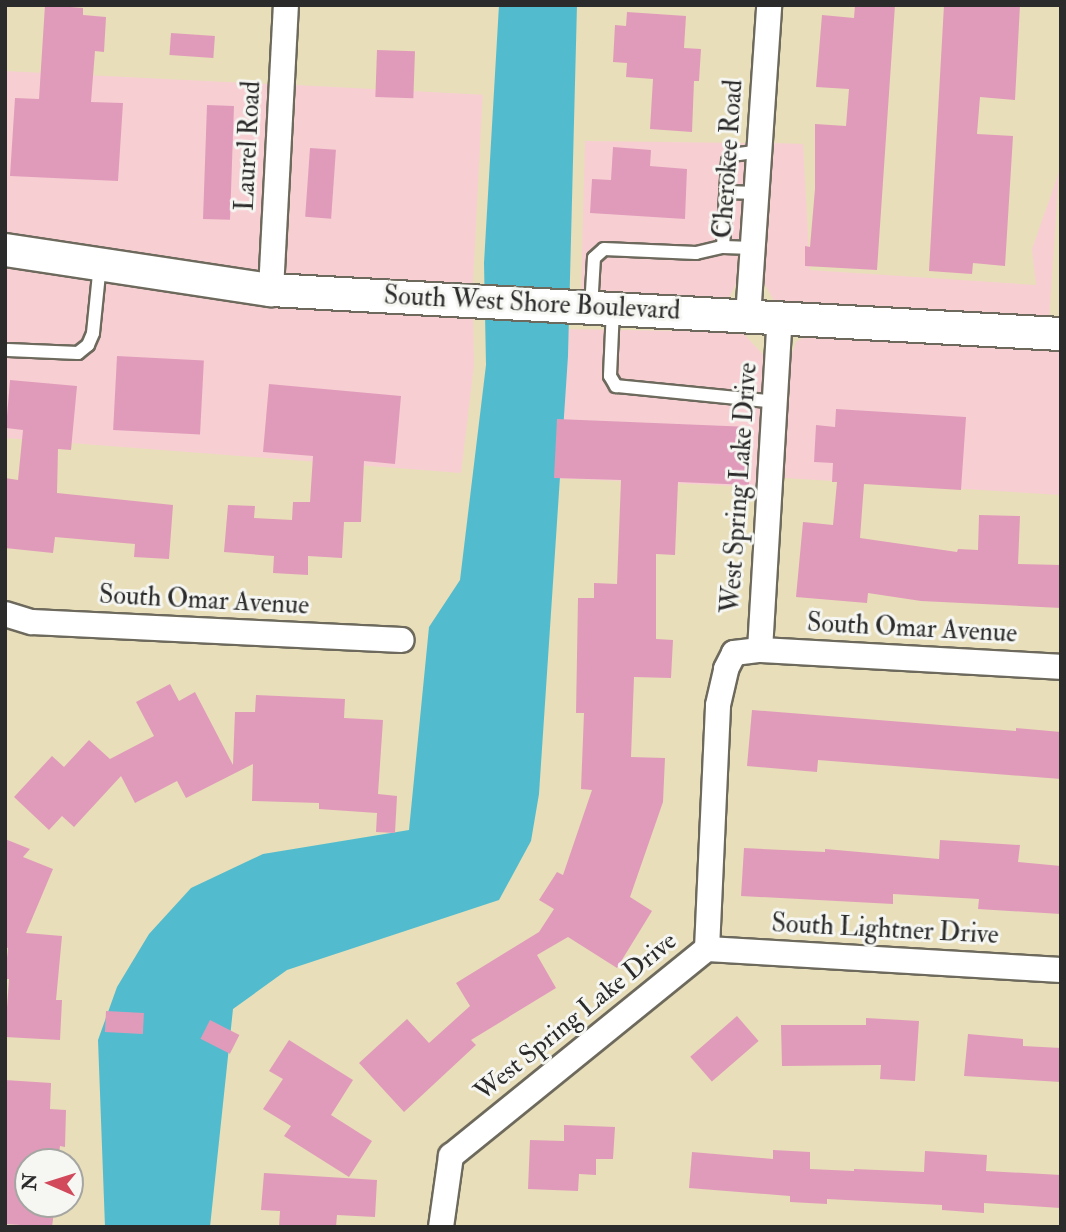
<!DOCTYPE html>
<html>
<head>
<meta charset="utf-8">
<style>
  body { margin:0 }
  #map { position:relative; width:1066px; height:1232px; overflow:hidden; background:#e8deb9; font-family:"IM FELL Double Pica",serif }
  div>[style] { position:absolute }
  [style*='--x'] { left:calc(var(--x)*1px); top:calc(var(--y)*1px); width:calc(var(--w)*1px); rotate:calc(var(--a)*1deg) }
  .built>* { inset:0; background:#f7cfd3; transform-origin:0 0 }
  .water>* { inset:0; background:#52bcce }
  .building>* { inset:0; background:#e09bba; transform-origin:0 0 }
  .roads { filter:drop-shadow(2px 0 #6d6a5d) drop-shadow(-2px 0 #6d6a5d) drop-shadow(0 2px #6d6a5d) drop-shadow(0 -2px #6d6a5d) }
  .service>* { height:12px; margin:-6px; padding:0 6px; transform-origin:6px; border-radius:6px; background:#fff }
  .minor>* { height:24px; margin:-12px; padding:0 12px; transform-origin:12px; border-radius:12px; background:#fff }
  .tertiary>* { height:32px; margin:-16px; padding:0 16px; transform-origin:16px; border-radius:16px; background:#fff }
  span { translate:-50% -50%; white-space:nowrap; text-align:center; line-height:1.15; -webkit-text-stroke:6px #f6f6f2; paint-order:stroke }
  .street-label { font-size:26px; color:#2b2b2b }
  .frame { position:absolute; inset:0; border:7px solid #2b2b2b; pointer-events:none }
  .north { position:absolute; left:14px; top:1148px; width:70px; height:70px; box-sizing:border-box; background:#f6f6f2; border:2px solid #a5a5a2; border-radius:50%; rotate:273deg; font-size:19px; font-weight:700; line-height:28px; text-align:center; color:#2b2b2b }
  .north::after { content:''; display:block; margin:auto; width:24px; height:32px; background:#d1495b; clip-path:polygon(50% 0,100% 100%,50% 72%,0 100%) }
</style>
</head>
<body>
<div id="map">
  <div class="built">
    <div style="clip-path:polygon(5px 71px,268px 84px,258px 275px,5px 238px)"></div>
    <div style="left:296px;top:85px;width:187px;height:193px;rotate:3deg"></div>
    <div style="clip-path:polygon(585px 141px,746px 143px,736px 284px,730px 296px,716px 302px,581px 295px)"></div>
    <div style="clip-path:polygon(774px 143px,803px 144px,810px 270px,1036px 285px,1032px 249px,1059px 172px,1049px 321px,777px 306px,764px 283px)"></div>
    <div style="clip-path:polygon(5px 263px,473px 313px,474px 365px,461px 473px,5px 438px)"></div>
    <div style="clip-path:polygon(562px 329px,742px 332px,766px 358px,757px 487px,553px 478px)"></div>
    <div style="clip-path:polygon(806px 336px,1061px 349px,1061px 495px,784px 478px,791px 357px,796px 342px)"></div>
  </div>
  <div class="water">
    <div style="clip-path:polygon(499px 5px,577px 5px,568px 356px,539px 794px,531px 841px,499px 900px,287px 970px,233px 1009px,210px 1227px,105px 1227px,98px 1040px,117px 987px,149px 934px,191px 888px,263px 854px,409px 830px,429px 627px,460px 580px,486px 365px,484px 263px)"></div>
  </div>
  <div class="building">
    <div style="clip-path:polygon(45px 5px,83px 8px,83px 15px,106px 17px,104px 52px,95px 51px,91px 102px,123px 103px,118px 181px,10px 176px,15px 98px,39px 99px)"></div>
    <div style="clip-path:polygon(855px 5px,895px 5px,877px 270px,805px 266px,805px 246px,810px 247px,815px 189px,815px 124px,846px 126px,849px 89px,816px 87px,822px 15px,854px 18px)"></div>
    <div style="clip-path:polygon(944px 5px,1020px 5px,1015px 100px,980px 97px,977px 134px,1013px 136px,1005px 266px,973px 263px,972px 274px,929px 271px)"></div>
    <div style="clip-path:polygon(627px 12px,686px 16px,684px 48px,701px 49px,699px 81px,694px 81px,692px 132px,650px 129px,653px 79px,626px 77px,627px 63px,613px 62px,615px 25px,626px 26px)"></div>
    <div style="left:171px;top:33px;width:44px;height:22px;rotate:4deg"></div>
    <div style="left:377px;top:50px;width:38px;height:47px;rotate:2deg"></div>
    <div style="left:207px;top:105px;width:27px;height:114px;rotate:2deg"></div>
    <div style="clip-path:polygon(613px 147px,651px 150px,650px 166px,687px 169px,685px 219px,590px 213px,592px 179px,611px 180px)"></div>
    <div style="left:310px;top:148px;width:26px;height:69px;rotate:4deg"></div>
    <div style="left:117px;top:356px;width:87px;height:74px;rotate:3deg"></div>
    <div style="clip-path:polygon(10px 380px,77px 386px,71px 450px,58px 449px,57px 493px,173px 505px,169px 559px,134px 557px,135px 544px,55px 537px,53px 553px,5px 548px,5px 478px,18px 480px,23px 430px,6px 428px)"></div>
    <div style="clip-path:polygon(269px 384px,401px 396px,395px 464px,364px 461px,361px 522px,344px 522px,342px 558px,308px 556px,308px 575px,273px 573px,274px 556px,224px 552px,228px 505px,255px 506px,254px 518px,292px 520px,293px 502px,310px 502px,313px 456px,263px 452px)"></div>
    <div style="clip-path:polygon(836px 409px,966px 417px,961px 490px,864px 484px,860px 538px,957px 552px,958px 549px,978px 550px,979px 515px,1020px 516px,1018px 564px,1061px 565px,1061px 608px,921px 601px,868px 593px,867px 603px,796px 597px,803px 522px,833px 525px,837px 482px,832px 482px,833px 463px,814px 462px,816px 425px,835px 427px)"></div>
    <div style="clip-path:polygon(557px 419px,751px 427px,749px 485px,678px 482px,675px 555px,656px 554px,656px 639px,673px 640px,671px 678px,634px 677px,631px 757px,665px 758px,663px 802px,630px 897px,652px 911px,617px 968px,568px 937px,537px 955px,556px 988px,471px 1040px,476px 1045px,404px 1112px,359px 1063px,407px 1019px,429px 1043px,470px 1006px,456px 983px,539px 932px,554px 909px,539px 900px,557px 872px,563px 875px,592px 790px,581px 789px,584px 713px,576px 713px,578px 598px,594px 598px,594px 583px,617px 584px,621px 480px,554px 478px)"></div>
    <div style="clip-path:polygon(170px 684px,179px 701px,195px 692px,233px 765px,235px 712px,255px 712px,256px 695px,345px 699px,344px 718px,383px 720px,378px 794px,397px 796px,395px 833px,376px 832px,377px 813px,319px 809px,319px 803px,252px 801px,253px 764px,186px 798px,177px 781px,135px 803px,121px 776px,74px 827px,62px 816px,49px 830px,14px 797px,52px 756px,64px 767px,89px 740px,110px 759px,154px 736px,136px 702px)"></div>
    <div style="clip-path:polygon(752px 710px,1016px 731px,1016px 728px,1061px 732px,1061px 779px,818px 760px,817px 772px,747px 766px)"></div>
    <div style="clip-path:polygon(5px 839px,30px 849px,23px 857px,53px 869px,26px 933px,62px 936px,56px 1000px,62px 1000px,60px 1040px,5px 1037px,9px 979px,5px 979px,8px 948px,5px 947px)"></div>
    <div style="clip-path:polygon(940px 840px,1020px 845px,1018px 862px,1061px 866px,1061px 914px,978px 909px,979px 899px,893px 894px,893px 904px,741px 896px,744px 848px,825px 852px,825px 849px,939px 859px)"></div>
    <div style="left:106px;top:1011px;width:38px;height:21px;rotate:3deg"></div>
    <div style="left:737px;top:1016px;width:33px;height:62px;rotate:49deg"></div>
    <div style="clip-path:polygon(866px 1018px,919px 1021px,915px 1081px,880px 1079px,881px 1065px,782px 1066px,781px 1025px,866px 1025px)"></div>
    <div style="left:210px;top:1020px;width:33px;height:21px;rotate:27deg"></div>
    <div style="clip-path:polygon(968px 1034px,1023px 1039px,1023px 1046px,1061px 1048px,1061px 1082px,964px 1076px)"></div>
    <div style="clip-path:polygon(289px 1040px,353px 1080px,331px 1115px,372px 1141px,349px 1177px,284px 1136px,291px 1126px,263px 1109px,283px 1079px,269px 1071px)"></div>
    <div style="clip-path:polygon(5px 1080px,51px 1083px,50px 1109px,66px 1110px,65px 1147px,60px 1146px,58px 1162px,28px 1162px,28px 1204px,55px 1204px,52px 1227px,5px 1224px)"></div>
    <div style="clip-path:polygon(564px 1125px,615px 1127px,613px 1159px,596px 1159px,596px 1175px,579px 1174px,578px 1191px,528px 1189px,530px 1140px,564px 1141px)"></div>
    <div style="clip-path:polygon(773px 1150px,810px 1152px,810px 1169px,854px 1171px,854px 1169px,924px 1172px,925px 1151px,987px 1155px,986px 1171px,1061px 1175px,1060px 1208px,984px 1203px,984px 1213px,942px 1210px,942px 1205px,827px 1199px,827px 1204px,790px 1202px,790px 1196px,689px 1188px,692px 1152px,773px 1159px)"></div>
    <div style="clip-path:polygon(264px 1173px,377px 1180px,375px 1217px,337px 1215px,336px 1227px,279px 1227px,280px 1211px,261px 1210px)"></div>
  </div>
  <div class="roads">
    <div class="service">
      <div style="--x:726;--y:192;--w:30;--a:2"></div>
      <div style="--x:723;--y:247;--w:86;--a:-86.7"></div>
      <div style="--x:728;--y:161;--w:7;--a:-56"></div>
      <div style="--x:732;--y:155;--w:27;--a:-8"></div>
      <div style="--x:591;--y:308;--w:50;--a:-86.6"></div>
      <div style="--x:594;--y:258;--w:13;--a:-42"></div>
      <div style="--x:604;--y:249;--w:92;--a:2.5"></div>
      <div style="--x:696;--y:253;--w:28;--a:-13"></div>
      <div style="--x:723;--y:247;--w:30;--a:2"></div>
      <div style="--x:613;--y:309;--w:67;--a:92.6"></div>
      <div style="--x:610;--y:376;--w:12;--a:59"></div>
      <div style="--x:616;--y:386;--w:161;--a:5.7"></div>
      <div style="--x:8;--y:350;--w:70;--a:2.5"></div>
      <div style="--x:78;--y:353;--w:13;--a:-39"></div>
      <div style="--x:88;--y:345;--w:13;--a:-67"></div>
      <div style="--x:93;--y:333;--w:69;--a:-84.2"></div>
    </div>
    <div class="minor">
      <div style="--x:271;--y:290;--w:285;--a:-87"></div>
      <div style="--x:748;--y:317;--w:313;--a:-86.1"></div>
      <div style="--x:5;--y:614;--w:28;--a:17"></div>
      <div style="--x:32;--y:622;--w:370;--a:2.8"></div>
      <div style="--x:760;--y:650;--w:333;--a:-86.6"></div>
      <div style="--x:707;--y:949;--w:355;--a:3.4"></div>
      <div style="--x:441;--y:1227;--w:72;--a:-82"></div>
      <div style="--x:451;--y:1156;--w:329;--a:-39"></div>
      <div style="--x:707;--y:949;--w:244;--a:-87.4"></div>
      <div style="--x:718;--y:705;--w:37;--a:-77"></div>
      <div style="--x:726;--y:669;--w:18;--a:-63"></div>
      <div style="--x:734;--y:653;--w:26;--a:-7"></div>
      <div style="--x:760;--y:650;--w:301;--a:3.2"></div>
    </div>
    <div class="tertiary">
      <div style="--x:5;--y:250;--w:269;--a:8.6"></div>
      <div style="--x:271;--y:290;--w:791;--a:3.19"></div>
    </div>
  </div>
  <div class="street-label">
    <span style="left:249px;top:146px;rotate:-87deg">Laurel Road</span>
    <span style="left:729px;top:159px;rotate:-86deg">Cherokee Road</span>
    <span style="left:532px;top:304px;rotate:3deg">South West Shore Boulevard</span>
    <span style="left:740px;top:488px;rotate:-86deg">West Spring Lake Drive</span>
    <span style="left:204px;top:601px;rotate:3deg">South Omar Avenue</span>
    <span style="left:912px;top:629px;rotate:3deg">South Omar Avenue</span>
    <span style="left:885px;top:930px;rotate:3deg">South Lightner Drive</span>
    <span style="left:576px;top:1017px;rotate:-39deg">West Spring Lake Drive</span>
  </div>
  <div class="frame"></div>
  <div class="north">N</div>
</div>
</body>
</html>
